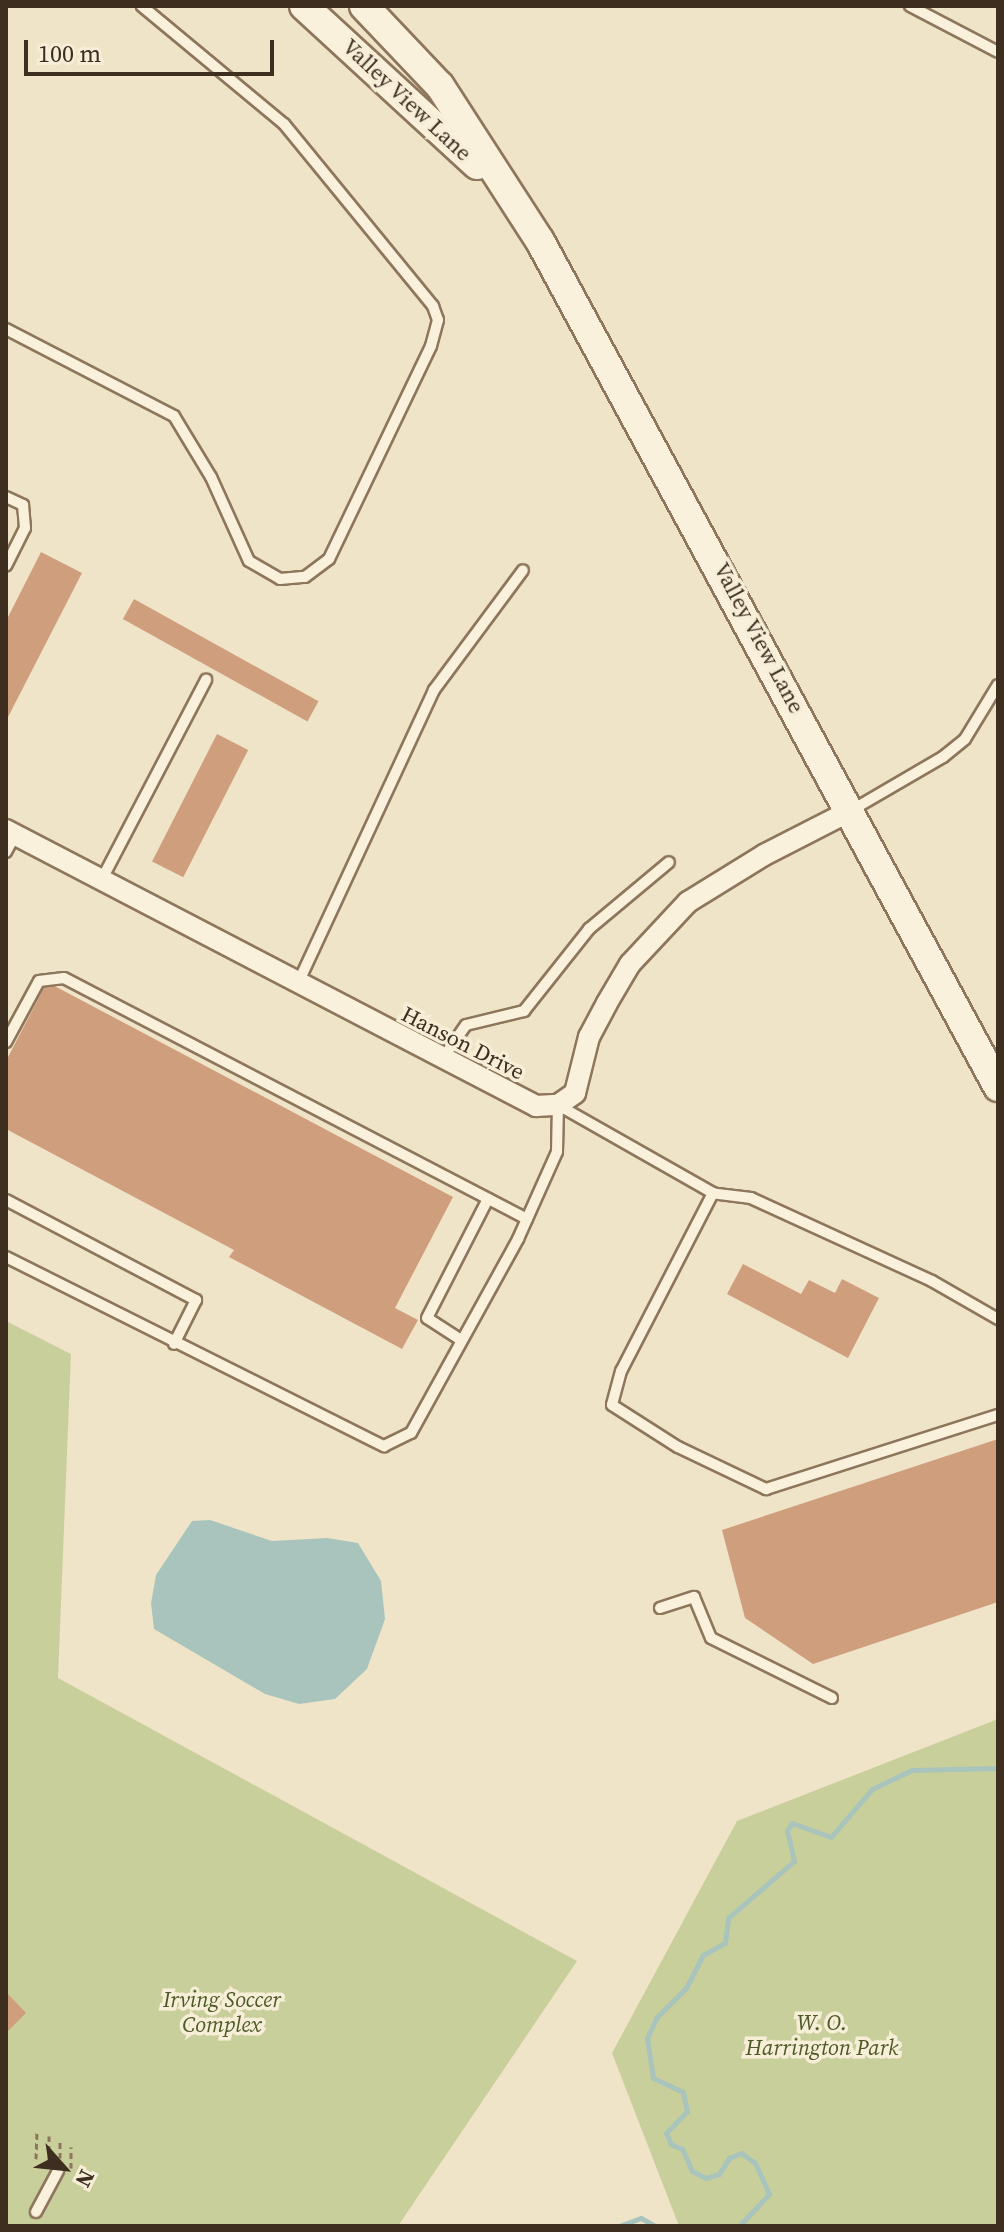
<!DOCTYPE html>
<html>
<head>
<meta charset="utf-8">
<style>
  body { margin:0 }
  #map { position:relative; width:1004px; height:2232px; overflow:hidden; background:#f0e4c8; font-family:"Source Serif 4",serif }
  div>[style] { position:absolute }
  [style*='--x'] { left:calc(var(--x)*1px); top:calc(var(--y)*1px); width:calc(var(--w)*1px); rotate:calc(var(--a)*1deg) }
  .green>* { inset:0; background:#c9cf9b }
  .water>* { inset:0; background:#a9c4bc }
  .stream>* { height:5px; margin:-2.5px; padding:0 2.5px; transform-origin:2.5px; border-radius:2.5px; background:#a9c4bc }
  .building>* { inset:0; background:#cf9f7d; transform-origin:0 0 }
  .path>* { height:3px; margin-top:-1.5px; transform-origin:0; background:repeating-linear-gradient(90deg,#8d765c 0 6px,transparent 0 10px) }
  .roads { filter:drop-shadow(2px 0 #8d765c) drop-shadow(-2px 0 #8d765c) drop-shadow(0 2px #8d765c) drop-shadow(0 -2px #8d765c) }
  .lane>* { height:10px; margin:-5px; padding:0 5px; transform-origin:5px; border-radius:5px; background:#faf1dc }
  .street>* { height:20px; margin:-10px; padding:0 10px; transform-origin:10px; border-radius:10px; background:#faf1dc }
  .secondary>* { height:28px; margin:-14px; padding:0 14px; transform-origin:14px; border-radius:14px; background:#faf1dc }
  span { translate:-50% -50%; white-space:nowrap; text-align:center; line-height:1.15; -webkit-text-stroke:7px #f7eed8; paint-order:stroke }
  .street-label { font-size:22px; color:#3d2e20 }
  .park-label { font-size:22px; color:#4d5a26; font-style:italic }
  .frame { position:absolute; inset:0; border:8px solid #3d2e20; pointer-events:none }
  .north { position:absolute; left:24px; top:2128px; width:80px; height:80px; -webkit-text-stroke:6px #f7eed8; paint-order:stroke; rotate:117deg; font-size:22px; font-weight:700; line-height:32px; text-align:center; color:#3d2e20 }
  .north::after { content:''; display:block; margin:auto; width:28px; height:36px; background:#3d2e20; clip-path:polygon(50% 0,100% 100%,50% 72%,0 100%) }
  .scale { position:absolute; left:24px; top:40px; width:250px; height:36px; box-sizing:border-box; border:4px solid #3d2e20; border-top:0; padding-left:10px; font-size:24px; line-height:28px; white-space:nowrap; color:#3d2e20; -webkit-text-stroke:6px #f7eed8; paint-order:stroke }
</style>
</head>
<body>
<div id="map">
  <div class="green">
    <div style="clip-path:polygon(6px 1321px,71px 1354px,58px 1678px,577px 1961px,398px 2226px,6px 2226px)"></div>
    <div style="clip-path:polygon(998px 1719px,998px 2226px,679px 2226px,612px 2053px,737px 1821px)"></div>
  </div>
  <div class="water">
    <div style="clip-path:polygon(210px 1520px,272px 1541px,327px 1538px,358px 1543px,381px 1581px,385px 1619px,367px 1669px,335px 1699px,299px 1704px,265px 1694px,154px 1629px,151px 1603px,156px 1575px,192px 1521px)"></div>
  </div>
  <div class="stream">
    <div style="--x:619;--y:2226;--w:23;--a:-20"></div>
    <div style="--x:641;--y:2218;--w:16;--a:30"></div>
    <div style="--x:739;--y:2226;--w:44;--a:-46.8"></div>
    <div style="--x:769;--y:2194;--w:34;--a:-114"></div>
    <div style="--x:755;--y:2163;--w:17;--a:-144"></div>
    <div style="--x:741;--y:2153;--w:13;--a:157"></div>
    <div style="--x:729;--y:2158;--w:19;--a:122"></div>
    <div style="--x:719;--y:2174;--w:14;--a:163"></div>
    <div style="--x:706;--y:2178;--w:16;--a:-153"></div>
    <div style="--x:692;--y:2171;--w:24;--a:-114"></div>
    <div style="--x:682;--y:2149;--w:12;--a:-156"></div>
    <div style="--x:671;--y:2144;--w:12;--a:-114"></div>
    <div style="--x:666;--y:2133;--w:30;--a:-46"></div>
    <div style="--x:687;--y:2111;--w:19;--a:-102"></div>
    <div style="--x:683;--y:2092;--w:33;--a:-155"></div>
    <div style="--x:653;--y:2078;--w:40;--a:-98.5"></div>
    <div style="--x:647;--y:2038;--w:23;--a:-65"></div>
    <div style="--x:657;--y:2017;--w:41;--a:-45"></div>
    <div style="--x:686;--y:1988;--w:37;--a:-63"></div>
    <div style="--x:703;--y:1955;--w:25;--a:-29"></div>
    <div style="--x:725;--y:1943;--w:25;--a:-83"></div>
    <div style="--x:728;--y:1918;--w:87;--a:-40.8"></div>
    <div style="--x:794;--y:1861;--w:31;--a:-103"></div>
    <div style="--x:787;--y:1831;--w:9;--a:-58"></div>
    <div style="--x:792;--y:1823;--w:41;--a:19.7"></div>
    <div style="--x:831;--y:1837;--w:63;--a:-49.5"></div>
    <div style="--x:872;--y:1789;--w:44;--a:-25.4"></div>
    <div style="--x:912;--y:1770;--w:86;--a:-1.3"></div>
  </div>
  <div class="building">
    <div style="clip-path:polygon(41px 552px,82px 573px,6px 721px,6px 621px)"></div>
    <div style="left:134px;top:599px;width:211px;height:23px;rotate:29deg"></div>
    <div style="left:217px;top:734px;width:35px;height:143px;rotate:27deg"></div>
    <div style="clip-path:polygon(47px 982px,453px 1197px,395px 1308px,418px 1320px,402px 1349px,229px 1257px,234px 1250px,6px 1129px,6px 1061px)"></div>
    <div style="clip-path:polygon(743px 1264px,801px 1294px,809px 1280px,835px 1293px,842px 1279px,879px 1298px,848px 1358px,727px 1294px)"></div>
    <div style="clip-path:polygon(998px 1439px,998px 1602px,813px 1664px,745px 1618px,722px 1530px)"></div>
    <div style="clip-path:polygon(6px 1992px,26px 2013px,6px 2033px)"></div>
  </div>
  <div class="path">
    <div style="--x:49;--y:2136;--w:24;--a:90"></div>
    <div style="--x:60;--y:2158;--w:16;--a:-90"></div>
    <div style="--x:36;--y:2159;--w:29;--a:-88"></div>
    <div style="--x:71;--y:2168;--w:21;--a:-90"></div>
  </div>
  <div class="roads">
    <div class="lane">
      <div style="--x:910;--y:6;--w:99;--a:27.6"></div>
      <div style="--x:6;--y:329;--w:189;--a:27.4"></div>
      <div style="--x:174;--y:416;--w:71;--a:58.8"></div>
      <div style="--x:211;--y:477;--w:92;--a:65.7"></div>
      <div style="--x:249;--y:561;--w:36;--a:30"></div>
      <div style="--x:280;--y:579;--w:25;--a:-5"></div>
      <div style="--x:305;--y:577;--w:30;--a:-37"></div>
      <div style="--x:329;--y:559;--w:236;--a:-64.4"></div>
      <div style="--x:431;--y:346;--w:27;--a:-75"></div>
      <div style="--x:438;--y:320;--w:15;--a:-110"></div>
      <div style="--x:433;--y:306;--w:235;--a:-129.3"></div>
      <div style="--x:284;--y:124;--w:185;--a:-140.3"></div>
      <div style="--x:6;--y:497;--w:19;--a:25"></div>
      <div style="--x:23;--y:505;--w:23;--a:85"></div>
      <div style="--x:25;--y:528;--w:42;--a:116.6"></div>
      <div style="--x:852;--y:810;--w:105;--a:-30.2"></div>
      <div style="--x:943;--y:757;--w:28;--a:-39"></div>
      <div style="--x:965;--y:739;--w:63;--a:-58.6"></div>
      <div style="--x:6;--y:852;--w:19;--a:-62"></div>
      <div style="--x:102;--y:879;--w:225;--a:-62.4"></div>
      <div style="--x:298;--y:983;--w:323;--a:-65.1"></div>
      <div style="--x:434;--y:690;--w:149;--a:-53.4"></div>
      <div style="--x:6;--y:1042;--w:69;--a:-61.6"></div>
      <div style="--x:39;--y:981;--w:25;--a:-7"></div>
      <div style="--x:64;--y:978;--w:522;--a:27.5"></div>
      <div style="--x:443;--y:1058;--w:40;--a:-55.1"></div>
      <div style="--x:466;--y:1025;--w:60;--a:-13.6"></div>
      <div style="--x:524;--y:1011;--w:105;--a:-51.6"></div>
      <div style="--x:589;--y:929;--w:104;--a:-39.9"></div>
      <div style="--x:6;--y:1200;--w:215;--a:27.8"></div>
      <div style="--x:196;--y:1300;--w:49;--a:116.6"></div>
      <div style="--x:6;--y:1257;--w:423;--a:26.6"></div>
      <div style="--x:384;--y:1446;--w:30;--a:-26"></div>
      <div style="--x:411;--y:1433;--w:222;--a:-61.1"></div>
      <div style="--x:518;--y:1239;--w:95;--a:-65.9"></div>
      <div style="--x:557;--y:1152;--w:47;--a:-88.8"></div>
      <div style="--x:558;--y:1105;--w:178;--a:29.6"></div>
      <div style="--x:998;--y:1319;--w:76;--a:-150.1"></div>
      <div style="--x:932;--y:1281;--w:199;--a:-155.4"></div>
      <div style="--x:751;--y:1198;--w:38;--a:-173"></div>
      <div style="--x:713;--y:1193;--w:200;--a:117.3"></div>
      <div style="--x:621;--y:1371;--w:35;--a:105"></div>
      <div style="--x:612;--y:1405;--w:78;--a:32.5"></div>
      <div style="--x:678;--y:1447;--w:98;--a:25.5"></div>
      <div style="--x:766;--y:1489;--w:244;--a:-17.7"></div>
      <div style="--x:461;--y:1340;--w:40;--a:-147.1"></div>
      <div style="--x:427;--y:1318;--w:134;--a:-62.9"></div>
      <div style="--x:660;--y:1608;--w:36;--a:-18"></div>
      <div style="--x:694;--y:1597;--w:44;--a:67.5"></div>
      <div style="--x:711;--y:1638;--w:135;--a:26.4"></div>
      <div style="--x:36;--y:2212;--w:47;--a:-61.8"></div>
    </div>
    <div class="street">
      <div style="--x:6;--y:830;--w:598;--a:27.51"></div>
      <div style="--x:536;--y:1106;--w:22;--a:-3"></div>
      <div style="--x:558;--y:1105;--w:21;--a:-35"></div>
      <div style="--x:575;--y:1093;--w:58;--a:-76"></div>
      <div style="--x:589;--y:1037;--w:38;--a:-62"></div>
      <div style="--x:607;--y:1003;--w:45;--a:-59.5"></div>
      <div style="--x:630;--y:964;--w:85;--a:-46.9"></div>
      <div style="--x:688;--y:902;--w:89;--a:-31.7"></div>
      <div style="--x:764;--y:855;--w:99;--a:-27.1"></div>
    </div>
    <div class="secondary">
      <div style="--x:304;--y:6;--w:235;--a:42.6"></div>
      <div style="--x:364;--y:6;--w:110;--a:46.5"></div>
      <div style="--x:440;--y:86;--w:184;--a:57.2"></div>
      <div style="--x:540;--y:241;--w:962;--a:61.57"></div>
    </div>
  </div>
  <div class="street-label">
    <span style="left:407px;top:100px;rotate:43deg">Valley View Lane</span>
    <span style="left:759px;top:638px;rotate:62deg">Valley View Lane</span>
    <span style="left:463px;top:1043px;rotate:27deg">Hanson Drive</span>
  </div>
  <div class="park-label">
    <span style="left:222px;top:2012px">Irving Soccer<br>Complex</span>
    <span style="left:822px;top:2035px">W. O.<br>Harrington Park</span>
  </div>
  <div class="frame"></div>
  <div class="north">N</div>
  <div class="scale">100 m</div>
</div>
</body>
</html>
